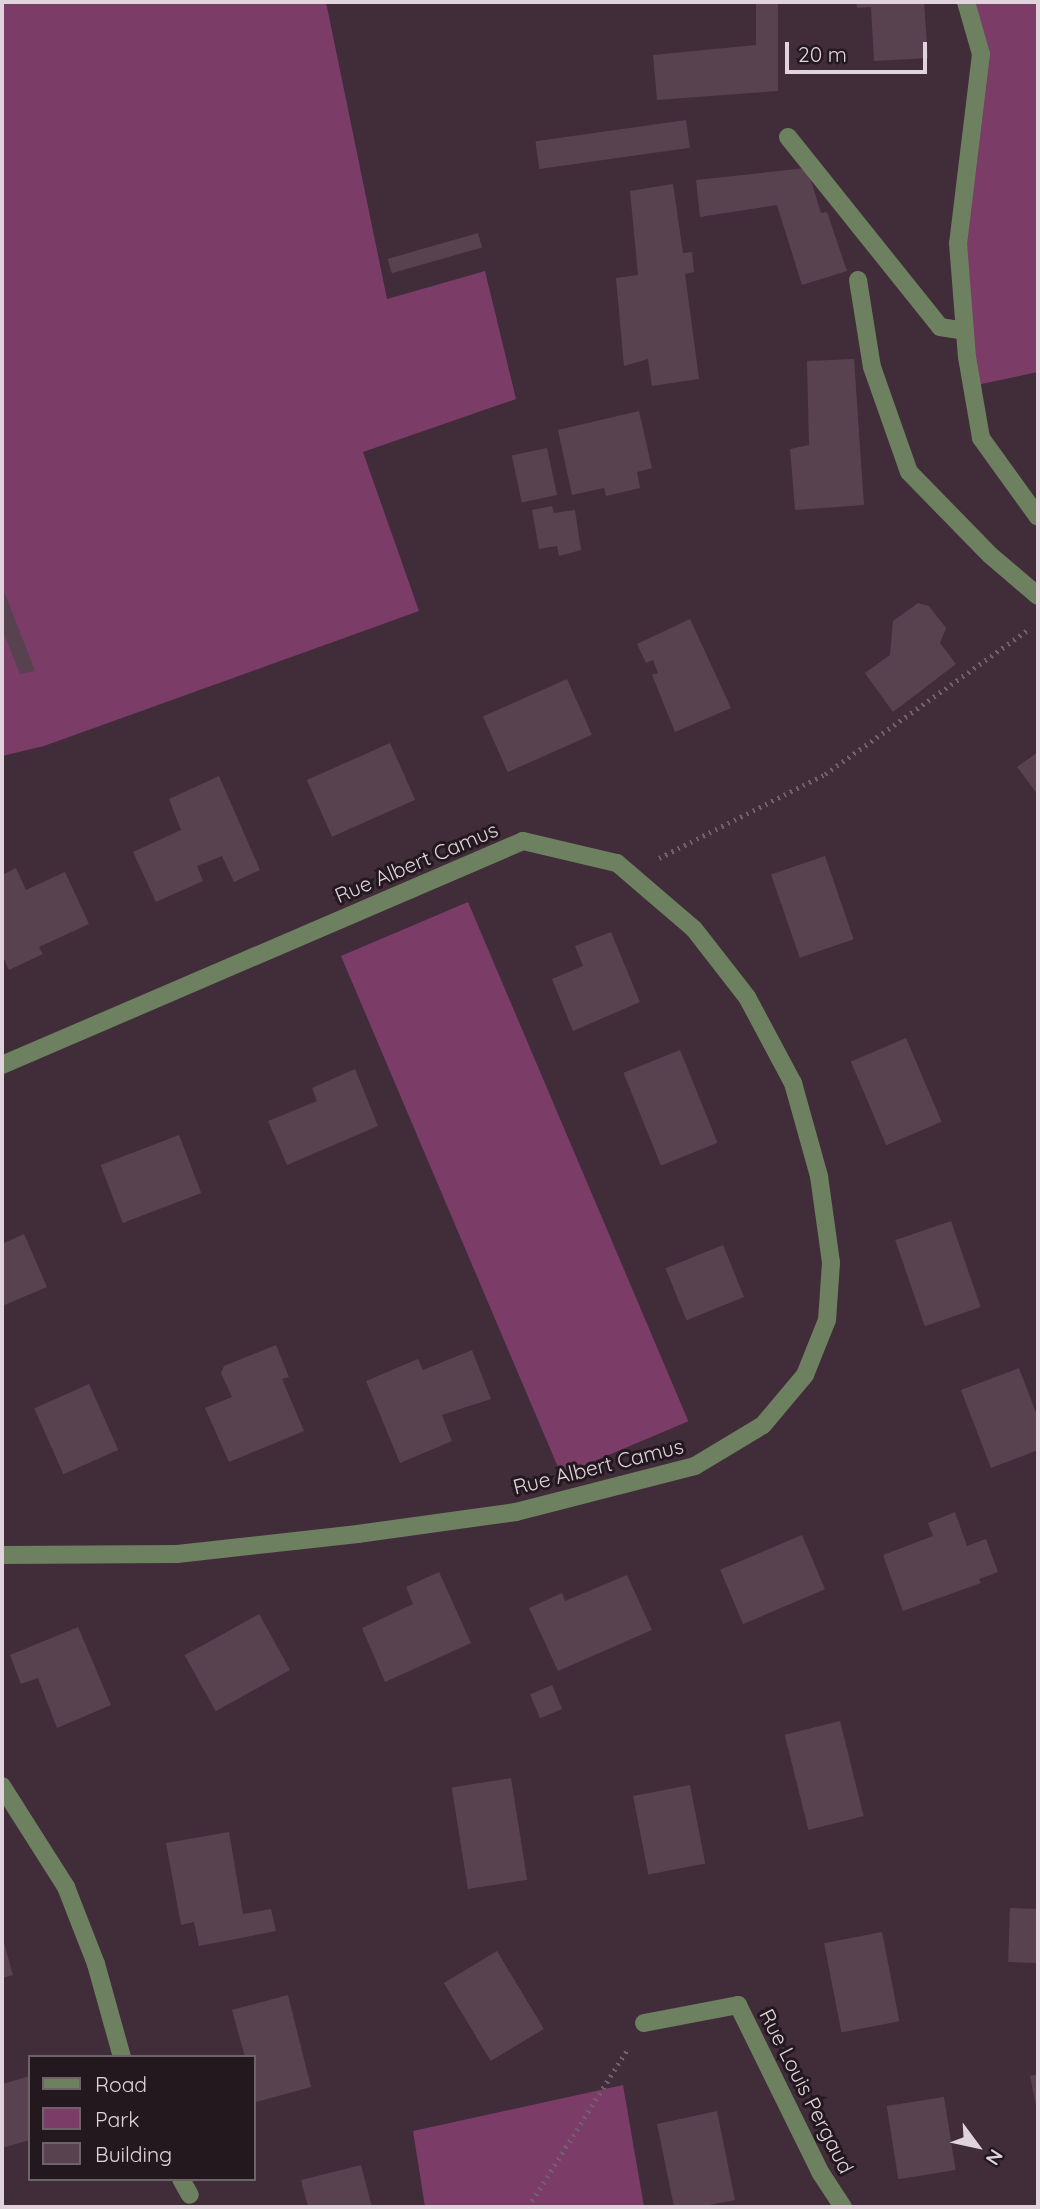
<!DOCTYPE html>
<html>
<head>
<meta charset="utf-8">
<style>
  body { margin:0 }
  #map { position:relative; width:1040px; height:2209px; overflow:hidden; background:#412c3a; font-family:Quicksand,sans-serif }
  div>[style] { position:absolute }
  [style*='--x'] { left:calc(var(--x)*1px); top:calc(var(--y)*1px); width:calc(var(--w)*1px); rotate:calc(var(--a)*1deg) }
  .green>* { inset:0; background:#7b3c67; transform-origin:0 0 }
  .building>* { inset:0; background:#594250; transform-origin:0 0 }
  .path>* { height:4.5px; margin-top:-2.25px; transform-origin:0; background:repeating-linear-gradient(90deg,#73606c 0 2px,transparent 0 7px) }
  .minor>* { height:18px; margin:-9px; padding:0 9px; transform-origin:9px; border-radius:9px; background:#6d8060 }
  span { translate:-50% -50%; white-space:nowrap; text-align:center; line-height:1.15; -webkit-text-stroke:6px #22181e; paint-order:stroke }
  .street-label { font-size:21px; color:#e1d3db }
  .frame { position:absolute; inset:0; border:4px solid #e1d3db; pointer-events:none }
  .legend { position:absolute; left:28px; top:2055px; width:228px; height:126px; box-sizing:border-box; background:#22181e; border:2px solid #6e636a; margin:0; padding:9px 12px; list-style:none; font-size:21px; color:#e1d3db }
  .legend li { display:flex; align-items:center; gap:14px; height:35px }
  .legend b { width:35px; border:2px solid #6e636a }
  .north { position:absolute; left:942px; top:2111px; width:70px; height:70px; -webkit-text-stroke:5px #22181e; paint-order:stroke; rotate:123deg; font-size:19px; font-weight:700; line-height:28px; text-align:center; color:#e1d3db }
  .north::after { content:''; display:block; margin:auto; width:24px; height:32px; background:#e1d3db; clip-path:polygon(50% 0,100% 100%,50% 72%,0 100%) }
  .scale { position:absolute; left:785px; top:42px; width:142px; height:32px; box-sizing:border-box; border:4px solid #e1d3db; border-top:0; padding-left:9px; font-size:21px; line-height:24px; white-space:nowrap; color:#e1d3db; -webkit-text-stroke:5px #22181e; paint-order:stroke }
</style>
</head>
<body>
<div id="map">
  <div class="green">
    <div style="clip-path:polygon(2px 2px,326px 2px,387px 299px,485px 271px,516px 399px,363px 452px,419px 611px,44px 746px,2px 756px)"></div>
    <div style="clip-path:polygon(966px 2px,1038px 2px,1038px 372px,972px 386px,958px 243px,981px 54px)"></div>
    <div style="left:468px;top:902px;width:564px;height:138px;rotate:67deg"></div>
    <div style="clip-path:polygon(623px 2085px,644px 2207px,425px 2207px,413px 2131px)"></div>
  </div>
  <div class="building">
    <div style="clip-path:polygon(756px 2px,778px 2px,778px 91px,657px 100px,653px 55px,756px 45px)"></div>
    <div style="clip-path:polygon(856px 2px,924px 2px,928px 58px,874px 61px,871px 7px,857px 8px)"></div>
    <div style="left:686px;top:120px;width:28px;height:152px;rotate:82deg"></div>
    <div style="clip-path:polygon(807px 168px,821px 213px,827px 212px,847px 271px,802px 285px,777px 205px,700px 217px,696px 180px)"></div>
    <div style="clip-path:polygon(673px 184px,683px 253px,692px 252px,694px 272px,685px 274px,699px 379px,652px 386px,648px 359px,624px 366px,616px 278px,638px 275px,630px 191px)"></div>
    <div style="left:478px;top:233px;width:15px;height:94px;rotate:74deg"></div>
    <div style="clip-path:polygon(854px 359px,864px 505px,795px 510px,790px 449px,809px 445px,807px 361px)"></div>
    <div style="clip-path:polygon(639px 411px,652px 468px,637px 472px,640px 488px,606px 496px,604px 488px,572px 495px,558px 430px)"></div>
    <div style="left:547px;top:448px;width:48px;height:36px;rotate:78deg"></div>
    <div style="clip-path:polygon(552px 506px,554px 513px,575px 510px,581px 550px,559px 556px,557px 546px,539px 549px,532px 510px)"></div>
    <div style="clip-path:polygon(2px 586px,35px 671px,20px 674px,2px 629px)"></div>
    <div style="clip-path:polygon(918px 603px,929px 606px,946px 628px,940px 643px,956px 664px,893px 712px,865px 673px,890px 655px,893px 621px)"></div>
    <div style="clip-path:polygon(690px 619px,731px 708px,675px 732px,652px 675px,658px 673px,653px 660px,646px 663px,637px 644px)"></div>
    <div style="left:567px;top:679px;width:61px;height:92px;rotate:66deg"></div>
    <div style="left:390px;top:743px;width:62px;height:91px;rotate:66deg"></div>
    <div style="clip-path:polygon(1038px 752px,1038px 795px,1017px 767px)"></div>
    <div style="clip-path:polygon(219px 776px,260px 870px,234px 882px,222px 856px,197px 866px,203px 881px,156px 902px,133px 852px,181px 830px,169px 799px)"></div>
    <div style="left:825px;top:856px;width:88px;height:57px;rotate:71deg"></div>
    <div style="clip-path:polygon(16px 868px,26px 890px,65px 872px,89px 924px,39px 947px,43px 954px,9px 970px,2px 954px,2px 875px)"></div>
    <div style="clip-path:polygon(611px 932px,640px 1002px,573px 1031px,552px 979px,583px 966px,575px 946px)"></div>
    <div style="left:906px;top:1038px;width:91px;height:60px;rotate:67deg"></div>
    <div style="left:680px;top:1050px;width:100px;height:61px;rotate:68deg"></div>
    <div style="clip-path:polygon(355px 1069px,378px 1126px,287px 1165px,268px 1121px,317px 1101px,312px 1088px)"></div>
    <div style="left:179px;top:1135px;width:62px;height:84px;rotate:69deg"></div>
    <div style="left:951px;top:1221px;width:91px;height:59px;rotate:71deg"></div>
    <div style="clip-path:polygon(24px 1234px,47px 1287px,2px 1306px,2px 1244px)"></div>
    <div style="left:723px;top:1245px;width:56px;height:62px;rotate:68deg"></div>
    <div style="clip-path:polygon(276px 1345px,289px 1377px,282px 1379px,304px 1431px,229px 1462px,205px 1408px,232px 1397px,221px 1373px,224px 1366px)"></div>
    <div style="clip-path:polygon(472px 1350px,491px 1399px,442px 1415px,452px 1441px,400px 1463px,366px 1381px,418px 1359px,423px 1370px)"></div>
    <div style="clip-path:polygon(1019px 1368px,1038px 1418px,1038px 1450px,991px 1468px,961px 1390px)"></div>
    <div style="left:89px;top:1384px;width:72px;height:60px;rotate:66deg"></div>
    <div style="clip-path:polygon(955px 1512px,967px 1546px,986px 1539px,998px 1572px,979px 1579px,981px 1583px,903px 1611px,883px 1555px,933px 1536px,928px 1523px)"></div>
    <div style="left:802px;top:1535px;width:59px;height:89px;rotate:67deg"></div>
    <div style="clip-path:polygon(439px 1572px,471px 1643px,385px 1682px,362px 1628px,413px 1604px,406px 1587px)"></div>
    <div style="clip-path:polygon(627px 1575px,652px 1630px,558px 1671px,529px 1608px,562px 1593px,565px 1601px)"></div>
    <div style="left:259px;top:1614px;width:64px;height:85px;rotate:61deg"></div>
    <div style="clip-path:polygon(78px 1627px,111px 1705px,57px 1728px,38px 1678px,21px 1684px,10px 1655px)"></div>
    <div style="left:552px;top:1685px;width:26px;height:24px;rotate:67deg"></div>
    <div style="left:840px;top:1721px;width:98px;height:57px;rotate:76deg"></div>
    <div style="left:511px;top:1778px;width:103px;height:60px;rotate:81deg"></div>
    <div style="left:690px;top:1785px;width:80px;height:58px;rotate:79deg"></div>
    <div style="clip-path:polygon(229px 1832px,243px 1914px,271px 1909px,276px 1931px,199px 1946px,194px 1922px,181px 1925px,166px 1843px)"></div>
    <div style="left:1010px;top:1908px;width:28px;height:54px;rotate:2deg"></div>
    <div style="left:882px;top:1932px;width:91px;height:59px;rotate:79deg"></div>
    <div style="clip-path:polygon(2px 1936px,13px 1975px,2px 1978px)"></div>
    <div style="left:497px;top:1951px;width:91px;height:62px;rotate:59deg"></div>
    <div style="clip-path:polygon(288px 1995px,311px 2087px,256px 2102px,254px 2057px,245px 2057px,232px 2010px)"></div>
    <div style="clip-path:polygon(1038px 2074px,1038px 2110px,1037px 2110px,1030px 2076px)"></div>
    <div style="clip-path:polygon(30px 2076px,30px 2140px,2px 2148px,2px 2084px)"></div>
    <div style="left:944px;top:2097px;width:74px;height:58px;rotate:81deg"></div>
    <div style="clip-path:polygon(717px 2111px,735px 2200px,699px 2207px,674px 2207px,657px 2124px)"></div>
    <div style="clip-path:polygon(361px 2165px,372px 2207px,308px 2207px,301px 2180px)"></div>
  </div>
  <div class="path">
    <div style="--x:659;--y:858;--w:186;--a:-26.8"></div>
    <div style="--x:825;--y:774;--w:250;--a:-35.4"></div>
    <div style="--x:528;--y:2207;--w:186;--a:-57.8"></div>
  </div>
  <div class="minor">
    <div style="--x:966;--y:2;--w:54;--a:73.9"></div>
    <div style="--x:981;--y:54;--w:190;--a:96.9"></div>
    <div style="--x:958;--y:243;--w:114;--a:85.5"></div>
    <div style="--x:967;--y:357;--w:82;--a:80.2"></div>
    <div style="--x:981;--y:438;--w:97;--a:54.2"></div>
    <div style="--x:788;--y:137;--w:243;--a:51.3"></div>
    <div style="--x:940;--y:327;--w:25;--a:9"></div>
    <div style="--x:858;--y:280;--w:88;--a:80.9"></div>
    <div style="--x:872;--y:367;--w:111;--a:70.6"></div>
    <div style="--x:909;--y:472;--w:116;--a:45.7"></div>
    <div style="--x:990;--y:555;--w:63;--a:40.5"></div>
    <div style="--x:2;--y:1065;--w:567;--a:-23.26"></div>
    <div style="--x:523;--y:841;--w:97;--a:13.2"></div>
    <div style="--x:617;--y:863;--w:101;--a:40.6"></div>
    <div style="--x:694;--y:929;--w:86;--a:52.1"></div>
    <div style="--x:747;--y:997;--w:98;--a:61.9"></div>
    <div style="--x:793;--y:1083;--w:97;--a:74.4"></div>
    <div style="--x:819;--y:1176;--w:88;--a:82.1"></div>
    <div style="--x:831;--y:1263;--w:57;--a:94"></div>
    <div style="--x:827;--y:1320;--w:59;--a:111.8"></div>
    <div style="--x:805;--y:1375;--w:65;--a:130"></div>
    <div style="--x:763;--y:1425;--w:79;--a:148.9"></div>
    <div style="--x:695;--y:1466;--w:185;--a:165.6"></div>
    <div style="--x:516;--y:1512;--w:160;--a:172.1"></div>
    <div style="--x:358;--y:1534;--w:182;--a:173.7"></div>
    <div style="--x:177;--y:1554;--w:175;--a:179.7"></div>
    <div style="--x:2;--y:1786;--w:120;--a:57.6"></div>
    <div style="--x:66;--y:1887;--w:83;--a:68.7"></div>
    <div style="--x:96;--y:1964;--w:97;--a:74.4"></div>
    <div style="--x:644;--y:2023;--w:96;--a:-10.8"></div>
    <div style="--x:738;--y:2005;--w:186;--a:63.8"></div>
    <div style="--x:820;--y:2172;--w:42;--a:56.7"></div>
    <div style="--x:181;--y:2179;--w:18;--a:61"></div>
  </div>
  <div class="street-label">
    <span style="left:416px;top:862px;rotate:-23deg">Rue Albert Camus</span>
    <span style="left:598px;top:1466px;rotate:-14deg">Rue Albert Camus</span>
    <span style="left:807px;top:2091px;rotate:63deg">Rue Louis Pergaud</span>
  </div>
  <div class="frame"></div>
  <ul class="legend">
  <li><b style="height:9px;background:#6d8060"></b>Road</li>
  <li><b style="height:19px;background:#7b3c67"></b>Park</li>
  <li><b style="height:19px;background:#594250"></b>Building</li>
  </ul>
  <div class="north">N</div>
  <div class="scale">20 m</div>
</div>
</body>
</html>
